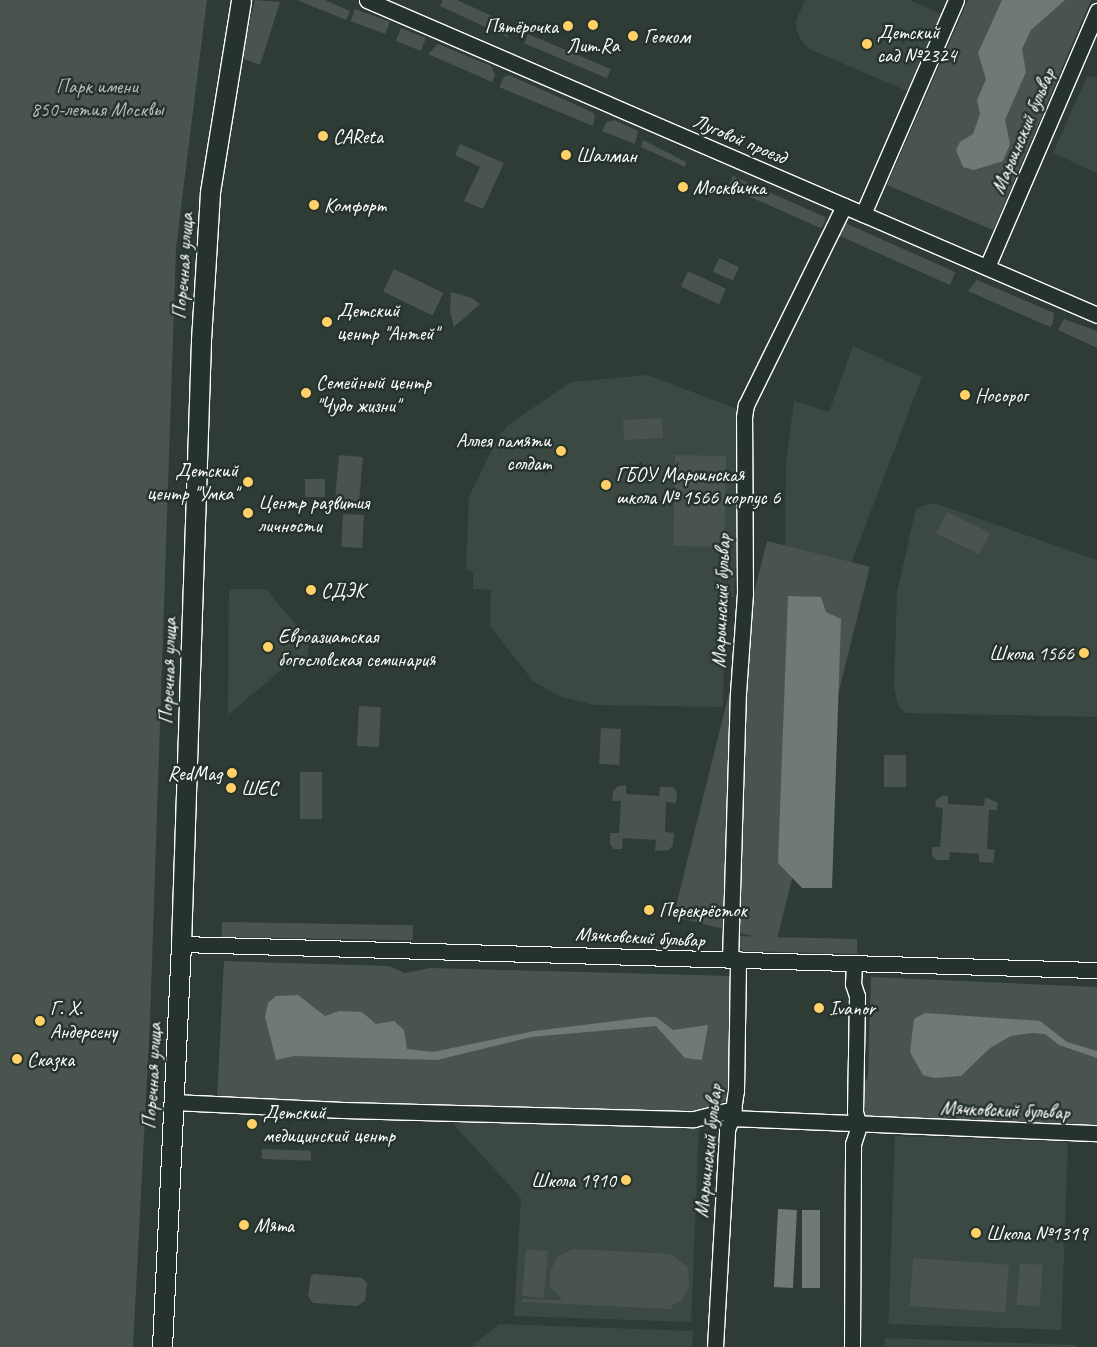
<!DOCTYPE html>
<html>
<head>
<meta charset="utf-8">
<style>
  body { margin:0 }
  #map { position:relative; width:1097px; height:1347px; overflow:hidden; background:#2f3b35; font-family:Caveat,sans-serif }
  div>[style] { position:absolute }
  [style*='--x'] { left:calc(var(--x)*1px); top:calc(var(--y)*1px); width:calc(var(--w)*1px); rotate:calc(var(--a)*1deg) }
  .built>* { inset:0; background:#3c4842; transform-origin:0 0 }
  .green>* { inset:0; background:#4a544f; transform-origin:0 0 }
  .water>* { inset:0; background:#707975; transform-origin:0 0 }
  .roads { filter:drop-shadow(1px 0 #fff) drop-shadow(-1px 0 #fff) drop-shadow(0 1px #fff) drop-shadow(0 -1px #fff) }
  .minor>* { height:15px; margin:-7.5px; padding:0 7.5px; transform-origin:7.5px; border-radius:7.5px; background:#26332d }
  .major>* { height:19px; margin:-9.5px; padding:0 9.5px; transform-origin:9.5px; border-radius:9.5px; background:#26332d }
  .dots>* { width:14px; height:14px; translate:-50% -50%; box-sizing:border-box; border:2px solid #26332d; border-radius:50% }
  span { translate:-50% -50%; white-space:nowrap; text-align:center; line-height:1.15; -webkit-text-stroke:5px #26332d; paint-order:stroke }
  .poi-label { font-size:20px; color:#fff }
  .right { translate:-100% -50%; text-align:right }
  .left { translate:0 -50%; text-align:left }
  .park-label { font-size:20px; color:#b7bbb9 }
  .street-label { font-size:20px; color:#fff }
</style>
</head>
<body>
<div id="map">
  <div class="built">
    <div style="clip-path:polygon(805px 0,909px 0,942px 14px,909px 92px,809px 49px,800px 39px,796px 28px,796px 21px)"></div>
    <div style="clip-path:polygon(1087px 76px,1097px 77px,1097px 173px,1053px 153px)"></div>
    <div style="clip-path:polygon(853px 346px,922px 377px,850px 566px,785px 547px,786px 464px,794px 401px,829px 412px)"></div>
    <div style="clip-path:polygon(648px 375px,737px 409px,737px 524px,734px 597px,725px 597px,723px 707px,593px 705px,559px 696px,533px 681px,490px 626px,491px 590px,473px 589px,473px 572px,466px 569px,469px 497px,498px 437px,508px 425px,571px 382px)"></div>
    <div style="clip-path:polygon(934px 503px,1097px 560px,1097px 717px,905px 713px,898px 705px,894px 687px,897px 592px,916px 508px)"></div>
    <div style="clip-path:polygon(229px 589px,266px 589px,298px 627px,310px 633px,307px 659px,293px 660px,228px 715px)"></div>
    <div style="clip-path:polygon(455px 1115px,699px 1125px,691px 1322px,514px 1316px,521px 1198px,454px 1125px)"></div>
    <div style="left:895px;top:1136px;width:173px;height:188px;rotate:2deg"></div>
    <div style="clip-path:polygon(499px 1324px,693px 1331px,692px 1347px,471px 1347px)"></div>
    <div style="clip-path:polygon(885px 1338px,1075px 1345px,1077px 1347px,884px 1347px)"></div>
  </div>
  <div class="green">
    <div style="clip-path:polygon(0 0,207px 0,176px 248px,150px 1022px,133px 1347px,0 1347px)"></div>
    <div style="clip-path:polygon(255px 0,280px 2px,260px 65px,244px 59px,242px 54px)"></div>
    <div style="clip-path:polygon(297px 0,325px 0,350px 11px,346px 20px)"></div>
    <div style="clip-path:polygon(443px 0,457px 0,514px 26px,509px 38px,440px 6px)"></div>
    <div style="clip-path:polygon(968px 0,1091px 0,993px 230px,887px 185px)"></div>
    <div style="left:355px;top:9px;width:37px;height:13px;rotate:20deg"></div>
    <div style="left:401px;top:28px;width:27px;height:14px;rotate:22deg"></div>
    <div style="left:528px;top:34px;width:90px;height:10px;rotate:23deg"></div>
    <div style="clip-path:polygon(438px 44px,491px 66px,495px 75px,492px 82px,428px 54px)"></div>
    <div style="clip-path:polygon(509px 75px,592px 112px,595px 116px,593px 126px,499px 87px,504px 77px)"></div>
    <div style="clip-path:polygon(614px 120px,638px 131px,635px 144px,602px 131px,607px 122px)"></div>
    <div style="clip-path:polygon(643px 140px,686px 162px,685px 167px,641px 147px)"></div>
    <div style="clip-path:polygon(460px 144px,504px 163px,483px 209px,464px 201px,480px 167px,455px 155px)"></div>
    <div style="left:733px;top:176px;width:102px;height:12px;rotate:24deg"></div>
    <div style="left:845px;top:223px;width:121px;height:14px;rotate:24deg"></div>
    <div style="left:719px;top:258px;width:22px;height:15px;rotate:24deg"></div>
    <div style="left:394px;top:269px;width:55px;height:25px;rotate:26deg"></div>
    <div style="left:688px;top:271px;width:42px;height:17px;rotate:25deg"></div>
    <div style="clip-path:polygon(977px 280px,1054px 313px,1053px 323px,1050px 327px,968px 291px)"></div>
    <div style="clip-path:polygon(451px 292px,472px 298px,480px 304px,454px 327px,450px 312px)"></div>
    <div style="clip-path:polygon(1064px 319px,1097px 331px,1097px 348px,1058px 330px)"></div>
    <div style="left:662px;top:418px;width:20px;height:39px;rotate:87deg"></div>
    <div style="left:339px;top:455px;width:24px;height:52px;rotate:5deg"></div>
    <div style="left:675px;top:455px;width:51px;height:91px;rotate:1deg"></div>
    <div style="left:305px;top:479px;width:20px;height:18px"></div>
    <div style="left:947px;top:512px;width:48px;height:24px;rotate:26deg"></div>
    <div style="left:343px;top:514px;width:21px;height:33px;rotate:3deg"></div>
    <div style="left:767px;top:541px;width:106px;height:387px;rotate:14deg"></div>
    <div style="left:359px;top:706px;width:22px;height:40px;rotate:3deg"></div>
    <div style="left:601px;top:728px;width:20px;height:36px;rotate:3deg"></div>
    <div style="left:884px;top:755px;width:22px;height:32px"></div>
    <div style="left:300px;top:772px;width:22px;height:47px"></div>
    <div style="clip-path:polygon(626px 785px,626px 794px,659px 796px,660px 787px,673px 787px,677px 792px,676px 803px,666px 802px,665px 832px,674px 833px,673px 845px,669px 850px,655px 851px,656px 840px,623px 838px,622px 849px,614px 849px,610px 844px,610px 833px,619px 833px,621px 801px,612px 801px,613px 791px,618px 786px)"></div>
    <div style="clip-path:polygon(942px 796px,948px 796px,948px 804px,984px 806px,985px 797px,998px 803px,997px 810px,989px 810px,987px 849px,995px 850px,993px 863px,979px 862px,979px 854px,950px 852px,949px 860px,936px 860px,932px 855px,932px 847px,940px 847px,943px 808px,935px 807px,936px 800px)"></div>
    <div style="left:222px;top:922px;width:191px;height:15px;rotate:1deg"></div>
    <div style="clip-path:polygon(737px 936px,857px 939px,857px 954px,743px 951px,737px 943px)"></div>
    <div style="clip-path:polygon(224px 961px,389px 966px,405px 973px,430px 968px,731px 976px,729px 1100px,693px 1112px,217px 1100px)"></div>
    <div style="clip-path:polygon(871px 977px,1097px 987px,1097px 1128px,863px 1120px,860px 1089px,868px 1077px)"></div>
    <div style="left:262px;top:1149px;width:49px;height:10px;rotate:2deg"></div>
    <div style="left:526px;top:1249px;width:22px;height:47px;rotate:5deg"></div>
    <div style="clip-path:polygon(573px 1249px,672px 1254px,688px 1268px,689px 1289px,680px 1302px,671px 1306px,672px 1309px,522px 1302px,522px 1299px,562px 1300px,550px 1286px,550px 1272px,557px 1257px)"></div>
    <div style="left:913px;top:1258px;width:96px;height:48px;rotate:4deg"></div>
    <div style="left:1020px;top:1263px;width:23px;height:42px;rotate:5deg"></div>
    <div style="clip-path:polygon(315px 1274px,362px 1278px,367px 1283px,365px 1301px,357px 1306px,313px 1303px,308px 1296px,311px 1276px)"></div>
  </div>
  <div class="water">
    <div style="clip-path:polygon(1002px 0,1065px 0,1031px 30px,1022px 49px,1026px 72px,1005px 120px,1010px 144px,1003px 161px,974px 170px,963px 167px,956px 150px,960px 142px,973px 134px,980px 114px,977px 100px,986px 79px,978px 53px)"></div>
    <div style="clip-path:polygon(788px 596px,821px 597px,826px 612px,841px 619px,832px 888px,802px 888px,778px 863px)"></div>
    <div style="clip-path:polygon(298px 995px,325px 1016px,339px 1011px,362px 1012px,376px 1024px,394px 1021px,404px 1030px,407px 1049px,433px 1052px,534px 1031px,648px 1017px,656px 1017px,673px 1030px,708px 1025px,702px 1060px,685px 1058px,656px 1026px,531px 1037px,437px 1060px,294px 1056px,276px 1060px,265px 1017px,268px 1003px,276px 996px)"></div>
    <div style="clip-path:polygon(925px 1013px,1040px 1021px,1067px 1042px,1097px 1051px,1097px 1058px,1059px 1045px,1045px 1034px,1032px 1033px,1011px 1036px,990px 1048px,961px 1076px,934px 1078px,923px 1075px,910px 1052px,914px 1019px)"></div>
    <div style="left:778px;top:1209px;width:19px;height:78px;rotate:3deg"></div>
    <div style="left:802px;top:1210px;width:18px;height:78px"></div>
  </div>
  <div class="roads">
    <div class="minor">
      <div style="--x:367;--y:0;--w:795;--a:23.34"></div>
      <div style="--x:863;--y:214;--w:233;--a:-66.5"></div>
      <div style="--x:987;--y:267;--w:279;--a:-66.7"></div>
      <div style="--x:181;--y:944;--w:916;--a:1.63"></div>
      <div style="--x:730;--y:960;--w:267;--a:-88.3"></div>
      <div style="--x:738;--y:693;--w:99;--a:-86"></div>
      <div style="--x:745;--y:594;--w:177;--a:-90.3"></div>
      <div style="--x:744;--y:417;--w:12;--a:-81"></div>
      <div style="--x:746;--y:405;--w:222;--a:-63.8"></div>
      <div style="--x:173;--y:1102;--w:170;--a:2.7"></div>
      <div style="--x:343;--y:1110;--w:351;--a:1.5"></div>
      <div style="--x:694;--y:1119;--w:41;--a:-14"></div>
      <div style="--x:732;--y:1118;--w:365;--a:2.4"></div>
      <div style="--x:715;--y:1347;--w:218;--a:-86.8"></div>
      <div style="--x:727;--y:1129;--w:12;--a:-66"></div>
      <div style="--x:732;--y:1118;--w:27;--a:-82"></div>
      <div style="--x:736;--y:1091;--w:132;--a:-89.1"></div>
      <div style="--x:852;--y:1347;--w:203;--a:-89.7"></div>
      <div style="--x:853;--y:1144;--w:20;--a:-72"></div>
      <div style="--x:859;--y:1125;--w:14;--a:-107"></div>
      <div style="--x:855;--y:1112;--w:116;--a:-89"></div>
      <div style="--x:857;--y:996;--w:13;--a:-108"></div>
      <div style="--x:853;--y:984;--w:21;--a:-87"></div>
    </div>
    <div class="major">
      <div style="--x:162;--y:1347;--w:403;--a:-87.3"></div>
      <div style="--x:181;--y:944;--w:604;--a:-88.1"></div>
      <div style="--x:201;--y:340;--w:148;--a:-86.5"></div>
      <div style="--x:210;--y:192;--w:194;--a:-80.8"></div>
    </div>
  </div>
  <div class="dots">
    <div style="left:593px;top:25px;background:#ffd166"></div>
    <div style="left:568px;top:26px;background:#ffd166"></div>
    <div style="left:633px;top:36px;background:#ffd166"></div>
    <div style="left:867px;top:44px;background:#ffd166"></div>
    <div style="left:323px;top:136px;background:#ffd166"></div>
    <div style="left:566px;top:155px;background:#ffd166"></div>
    <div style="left:683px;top:187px;background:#ffd166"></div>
    <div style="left:314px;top:205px;background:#ffd166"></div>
    <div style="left:327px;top:322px;background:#ffd166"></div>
    <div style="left:306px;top:393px;background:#ffd166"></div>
    <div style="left:965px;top:395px;background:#ffd166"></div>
    <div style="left:561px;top:451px;background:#ffd166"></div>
    <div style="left:248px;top:482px;background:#ffd166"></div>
    <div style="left:606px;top:485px;background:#ffd166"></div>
    <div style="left:248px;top:513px;background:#ffd166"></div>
    <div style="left:311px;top:590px;background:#ffd166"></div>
    <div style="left:268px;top:647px;background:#ffd166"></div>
    <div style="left:1084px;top:653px;background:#ffd166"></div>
    <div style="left:232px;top:773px;background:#ffd166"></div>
    <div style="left:231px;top:788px;background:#ffd166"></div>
    <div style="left:649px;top:910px;background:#ffd166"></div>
    <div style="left:819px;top:1008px;background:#ffd166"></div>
    <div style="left:40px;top:1021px;background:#ffd166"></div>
    <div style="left:17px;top:1059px;background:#ffd166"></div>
    <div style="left:252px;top:1124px;background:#ffd166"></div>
    <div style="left:626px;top:1180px;background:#ffd166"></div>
    <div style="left:244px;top:1225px;background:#ffd166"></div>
    <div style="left:976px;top:1233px;background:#ffd166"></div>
  </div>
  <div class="poi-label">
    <span class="right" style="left:558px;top:26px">Пятёрочка</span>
    <span class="left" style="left:877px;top:44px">Детский<br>сад №2324</span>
    <span class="left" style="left:644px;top:36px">Геоком</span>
    <span style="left:593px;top:45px">Лит.Ra</span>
    <span class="left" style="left:333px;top:136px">CAReta</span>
    <span class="left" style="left:576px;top:155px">Шалман</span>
    <span class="left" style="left:693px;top:187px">Москвичка</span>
    <span class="left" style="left:324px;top:205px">Комфорт</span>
    <span class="left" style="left:337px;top:322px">Детский<br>центр "Антей"</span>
    <span class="left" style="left:316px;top:394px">Семейный центр<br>"Чудо жизни"</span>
    <span class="left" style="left:975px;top:395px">Носорог</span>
    <span class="right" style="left:551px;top:452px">Аллея памяти<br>солдат</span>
    <span class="right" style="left:238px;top:482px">Детский<br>центр "Умка"</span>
    <span class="left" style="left:616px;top:486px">ГБОУ Марьинская<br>школа № 1566 корпус 6</span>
    <span class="left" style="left:258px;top:514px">Центр развития<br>личности</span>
    <span class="left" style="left:321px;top:590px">СДЭК</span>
    <span class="left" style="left:278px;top:648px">Евроазиатская<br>богословская семинария</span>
    <span class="right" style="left:1074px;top:653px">Школа 1566</span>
    <span class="right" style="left:222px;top:773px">RedMag</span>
    <span class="left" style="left:241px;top:788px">ШЕС</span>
    <span class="left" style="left:659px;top:910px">Перекрёсток</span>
    <span class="left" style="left:829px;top:1008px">Ivanor</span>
    <span class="left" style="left:50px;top:1020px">Г. Х.<br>Андерсену</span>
    <span class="left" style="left:27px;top:1059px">Сказка</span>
    <span class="left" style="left:263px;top:1124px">Детский<br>медицинский центр</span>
    <span class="right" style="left:616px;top:1180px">Школа 1910</span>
    <span class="left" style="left:254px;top:1225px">Мята</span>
    <span class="left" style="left:986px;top:1233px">Школа №1319</span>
  </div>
  <div class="park-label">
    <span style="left:97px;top:98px">Парк имени<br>850-летия Москвы</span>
  </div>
  <div class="street-label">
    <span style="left:1023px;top:131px;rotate:-67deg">Марьинский бульвар</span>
    <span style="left:740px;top:139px;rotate:23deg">Луговой проезд</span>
    <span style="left:183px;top:266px;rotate:-86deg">Поречная улица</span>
    <span style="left:721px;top:601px;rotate:-88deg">Марьинский бульвар</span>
    <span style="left:168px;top:671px;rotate:-88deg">Поречная улица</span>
    <span style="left:640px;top:937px;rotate:3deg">Мячковский бульвар</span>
    <span style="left:152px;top:1076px;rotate:-87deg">Поречная улица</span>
    <span style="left:1005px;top:1110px;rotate:2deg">Мячковский бульвар</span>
    <span style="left:708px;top:1151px;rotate:-84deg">Марьинский бульвар</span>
  </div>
</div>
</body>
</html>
